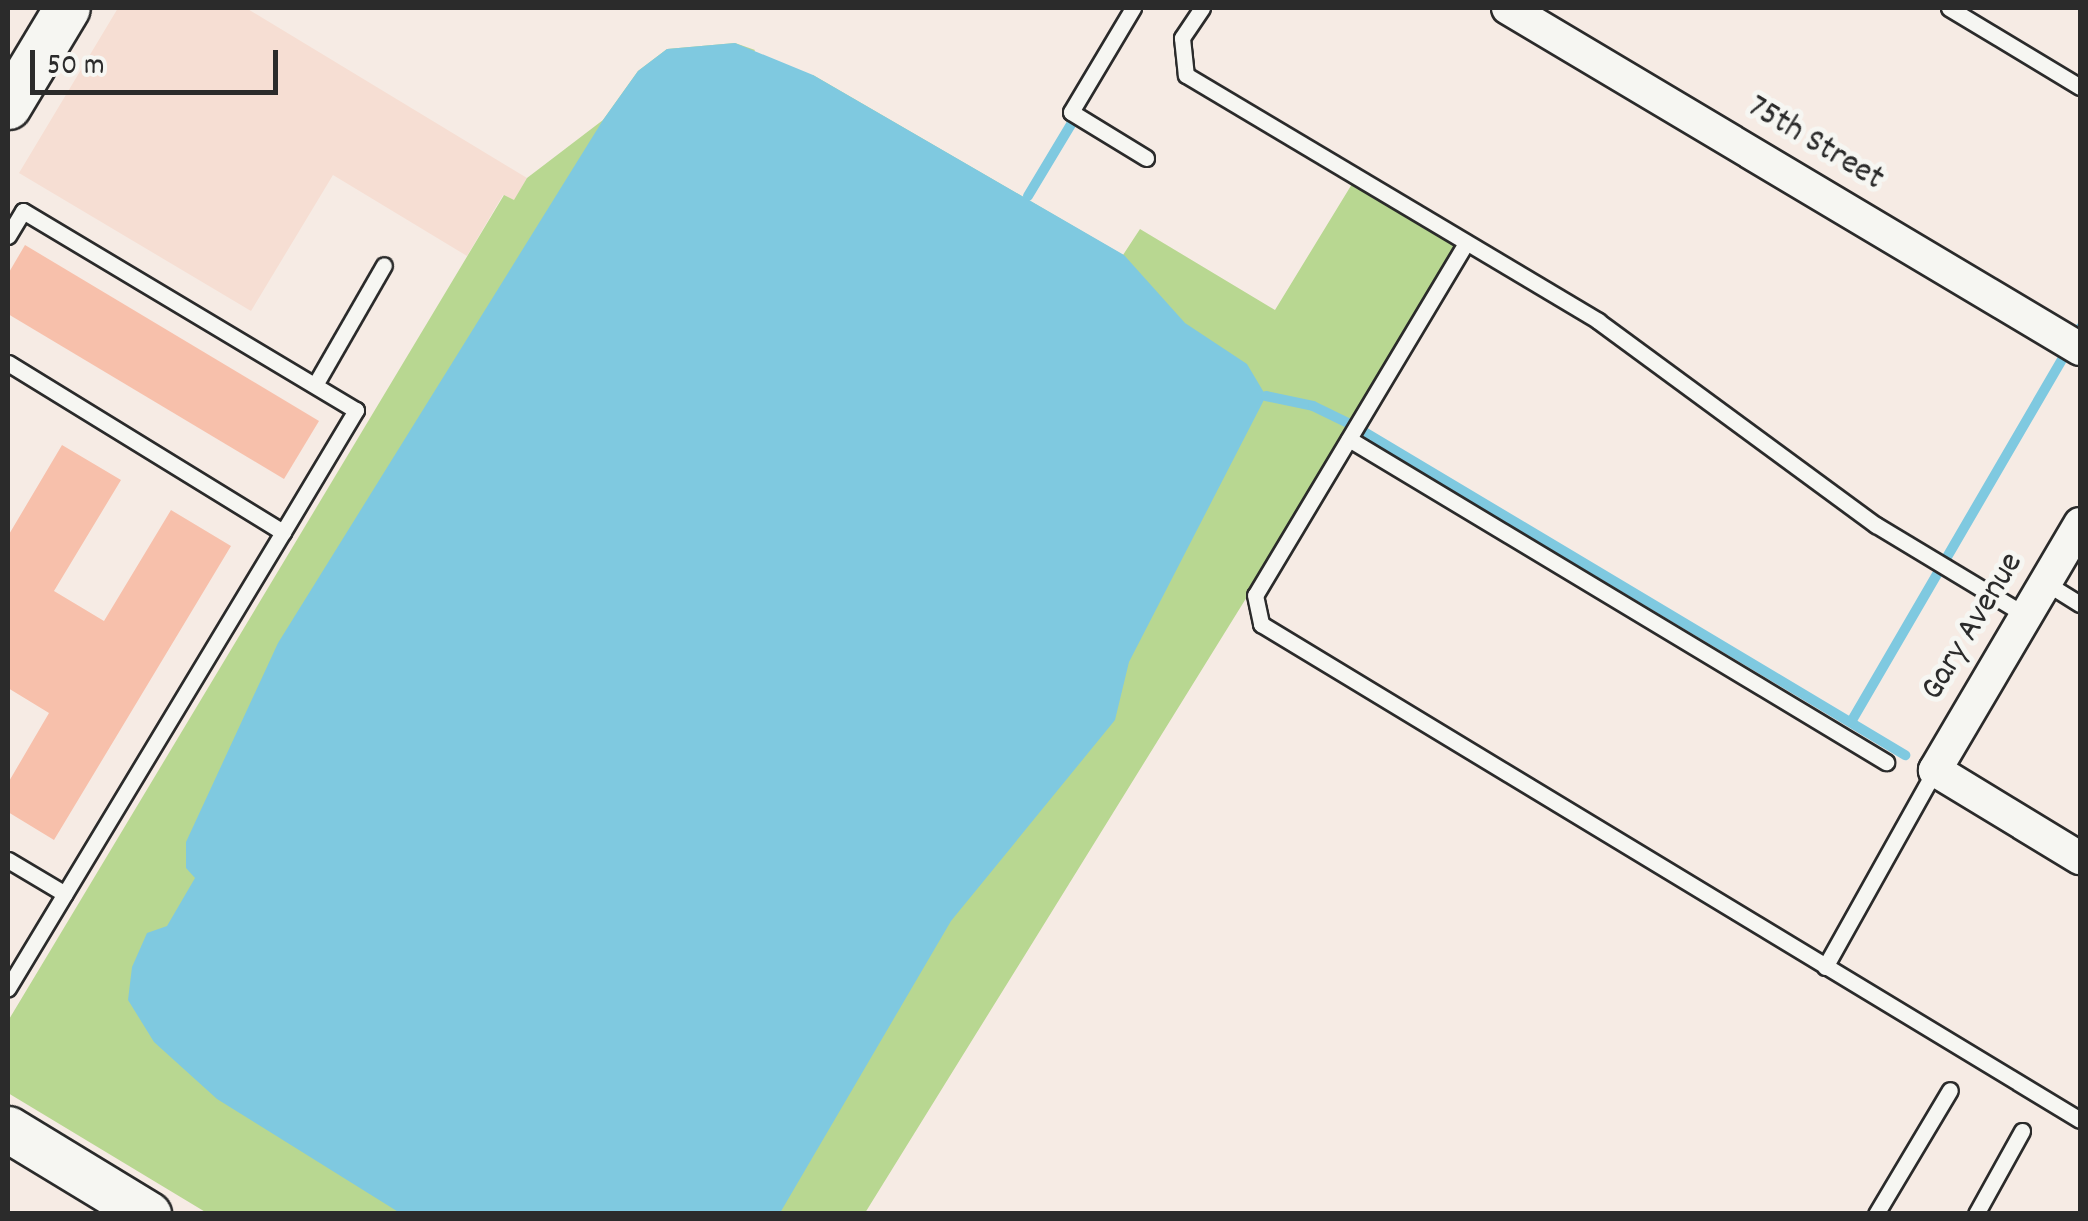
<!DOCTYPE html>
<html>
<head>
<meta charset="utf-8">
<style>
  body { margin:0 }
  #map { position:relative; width:2088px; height:1221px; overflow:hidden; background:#f6ebe4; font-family:Dekko,sans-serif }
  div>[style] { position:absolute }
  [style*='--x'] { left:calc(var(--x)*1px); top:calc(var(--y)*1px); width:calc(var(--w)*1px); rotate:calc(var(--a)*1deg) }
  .built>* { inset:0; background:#f6ded3 }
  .green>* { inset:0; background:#b8d791 }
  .water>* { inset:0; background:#7fc9e0 }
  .stream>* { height:10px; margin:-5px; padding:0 5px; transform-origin:5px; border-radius:5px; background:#7fc9e0 }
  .building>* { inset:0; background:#f7c0ab }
  .roads { filter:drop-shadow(2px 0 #2b2b2b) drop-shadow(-2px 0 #2b2b2b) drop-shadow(0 2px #2b2b2b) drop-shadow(0 -2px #2b2b2b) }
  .lane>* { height:15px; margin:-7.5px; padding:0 7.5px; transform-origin:7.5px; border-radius:7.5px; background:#f6f6f2 }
  .street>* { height:32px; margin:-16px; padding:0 16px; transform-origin:16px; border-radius:16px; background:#f6f6f2 }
  .secondary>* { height:45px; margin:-22.5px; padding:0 22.5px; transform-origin:22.5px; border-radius:22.5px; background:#f6f6f2 }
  span { translate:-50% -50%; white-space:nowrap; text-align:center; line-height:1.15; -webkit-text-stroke:10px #f6f6f2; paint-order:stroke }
  .street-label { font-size:35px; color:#2b2b2b }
  .frame { position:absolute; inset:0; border:10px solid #2b2b2b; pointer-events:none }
  .scale { position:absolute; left:30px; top:50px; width:248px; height:45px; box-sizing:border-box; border:5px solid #2b2b2b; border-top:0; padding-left:12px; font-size:30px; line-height:35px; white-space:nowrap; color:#2b2b2b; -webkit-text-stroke:8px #f6f6f2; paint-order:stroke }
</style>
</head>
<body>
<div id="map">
  <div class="built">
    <div style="clip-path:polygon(118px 8px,246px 8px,527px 178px,514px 201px,503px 195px,467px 256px,333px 175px,251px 311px,19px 173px)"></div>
  </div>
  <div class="green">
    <div style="clip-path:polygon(735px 43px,755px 50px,739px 78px,793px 110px,813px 75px,1123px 255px,1140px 229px,1275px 310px,1352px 184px,1453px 245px,1457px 258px,865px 1213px,207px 1213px,8px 1093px,8px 1021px,504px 195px,514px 200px,527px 178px,603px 120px,638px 71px,667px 49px)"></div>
  </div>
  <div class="water">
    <div style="clip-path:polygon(735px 43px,813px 75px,1124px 255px,1185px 323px,1247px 364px,1266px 396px,1129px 662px,1115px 720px,951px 921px,780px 1213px,400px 1213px,217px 1099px,154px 1042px,128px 1000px,132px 967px,147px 933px,167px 926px,195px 878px,186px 868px,186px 842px,278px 643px,603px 120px,638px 71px,667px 49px)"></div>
  </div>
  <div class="stream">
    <div style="--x:1028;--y:196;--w:99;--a:-59"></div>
    <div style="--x:1266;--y:396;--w:48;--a:12"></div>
    <div style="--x:1313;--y:406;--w:48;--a:26"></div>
    <div style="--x:1356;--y:427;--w:640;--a:30.86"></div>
    <div style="--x:1851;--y:722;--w:456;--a:-59.8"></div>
  </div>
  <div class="building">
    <div style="clip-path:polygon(25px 245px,319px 421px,284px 479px,8px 314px,8px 274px)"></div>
    <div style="clip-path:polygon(62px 445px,121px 480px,54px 591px,104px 621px,171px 510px,231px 546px,54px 840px,8px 812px,8px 783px,49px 713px,8px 688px,8px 536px)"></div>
  </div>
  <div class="roads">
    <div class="lane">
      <div style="--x:1133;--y:8;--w:121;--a:120.8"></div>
      <div style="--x:1071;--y:112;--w:88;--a:31.5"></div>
      <div style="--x:1202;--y:8;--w:36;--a:124"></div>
      <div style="--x:1182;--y:38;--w:37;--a:84"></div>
      <div style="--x:1186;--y:75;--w:480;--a:30.8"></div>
      <div style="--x:1598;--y:321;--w:345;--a:36.3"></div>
      <div style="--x:1876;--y:525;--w:176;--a:31.1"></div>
      <div style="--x:1949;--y:8;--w:153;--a:31.1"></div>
      <div style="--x:8;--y:236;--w:29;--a:-59"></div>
      <div style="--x:23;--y:211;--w:388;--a:30.9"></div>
      <div style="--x:356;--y:410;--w:142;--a:120.9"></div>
      <div style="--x:1466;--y:243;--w:410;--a:120.9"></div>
      <div style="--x:1255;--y:595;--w:30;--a:78"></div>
      <div style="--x:1261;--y:624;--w:957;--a:31.2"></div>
      <div style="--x:8;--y:363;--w:323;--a:31.6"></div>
      <div style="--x:283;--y:532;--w:533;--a:121.09"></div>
      <div style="--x:315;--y:385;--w:138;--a:-60.1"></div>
      <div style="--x:1349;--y:439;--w:627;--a:31.03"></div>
      <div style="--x:2046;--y:583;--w:40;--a:32"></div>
      <div style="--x:8;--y:860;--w:66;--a:30.8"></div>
      <div style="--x:1825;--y:967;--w:226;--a:-60.8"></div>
      <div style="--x:1876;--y:1214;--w:144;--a:-59.2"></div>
      <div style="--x:1976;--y:1214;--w:95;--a:-61"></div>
    </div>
    <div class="street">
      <div style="--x:1508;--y:8;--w:666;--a:30.8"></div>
      <div style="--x:2080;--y:524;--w:286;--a:120.5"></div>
      <div style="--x:1935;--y:770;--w:170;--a:31.3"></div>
    </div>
    <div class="secondary">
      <div style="--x:8;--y:106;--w:114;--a:-59"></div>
      <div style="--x:8;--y:1129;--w:164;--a:31.3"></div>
    </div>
  </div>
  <div class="street-label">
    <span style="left:1815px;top:144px;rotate:31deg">75th Street</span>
    <span style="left:1973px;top:627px;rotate:-59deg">Gary Avenue</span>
  </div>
  <div class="frame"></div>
  <div class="scale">50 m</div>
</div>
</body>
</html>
